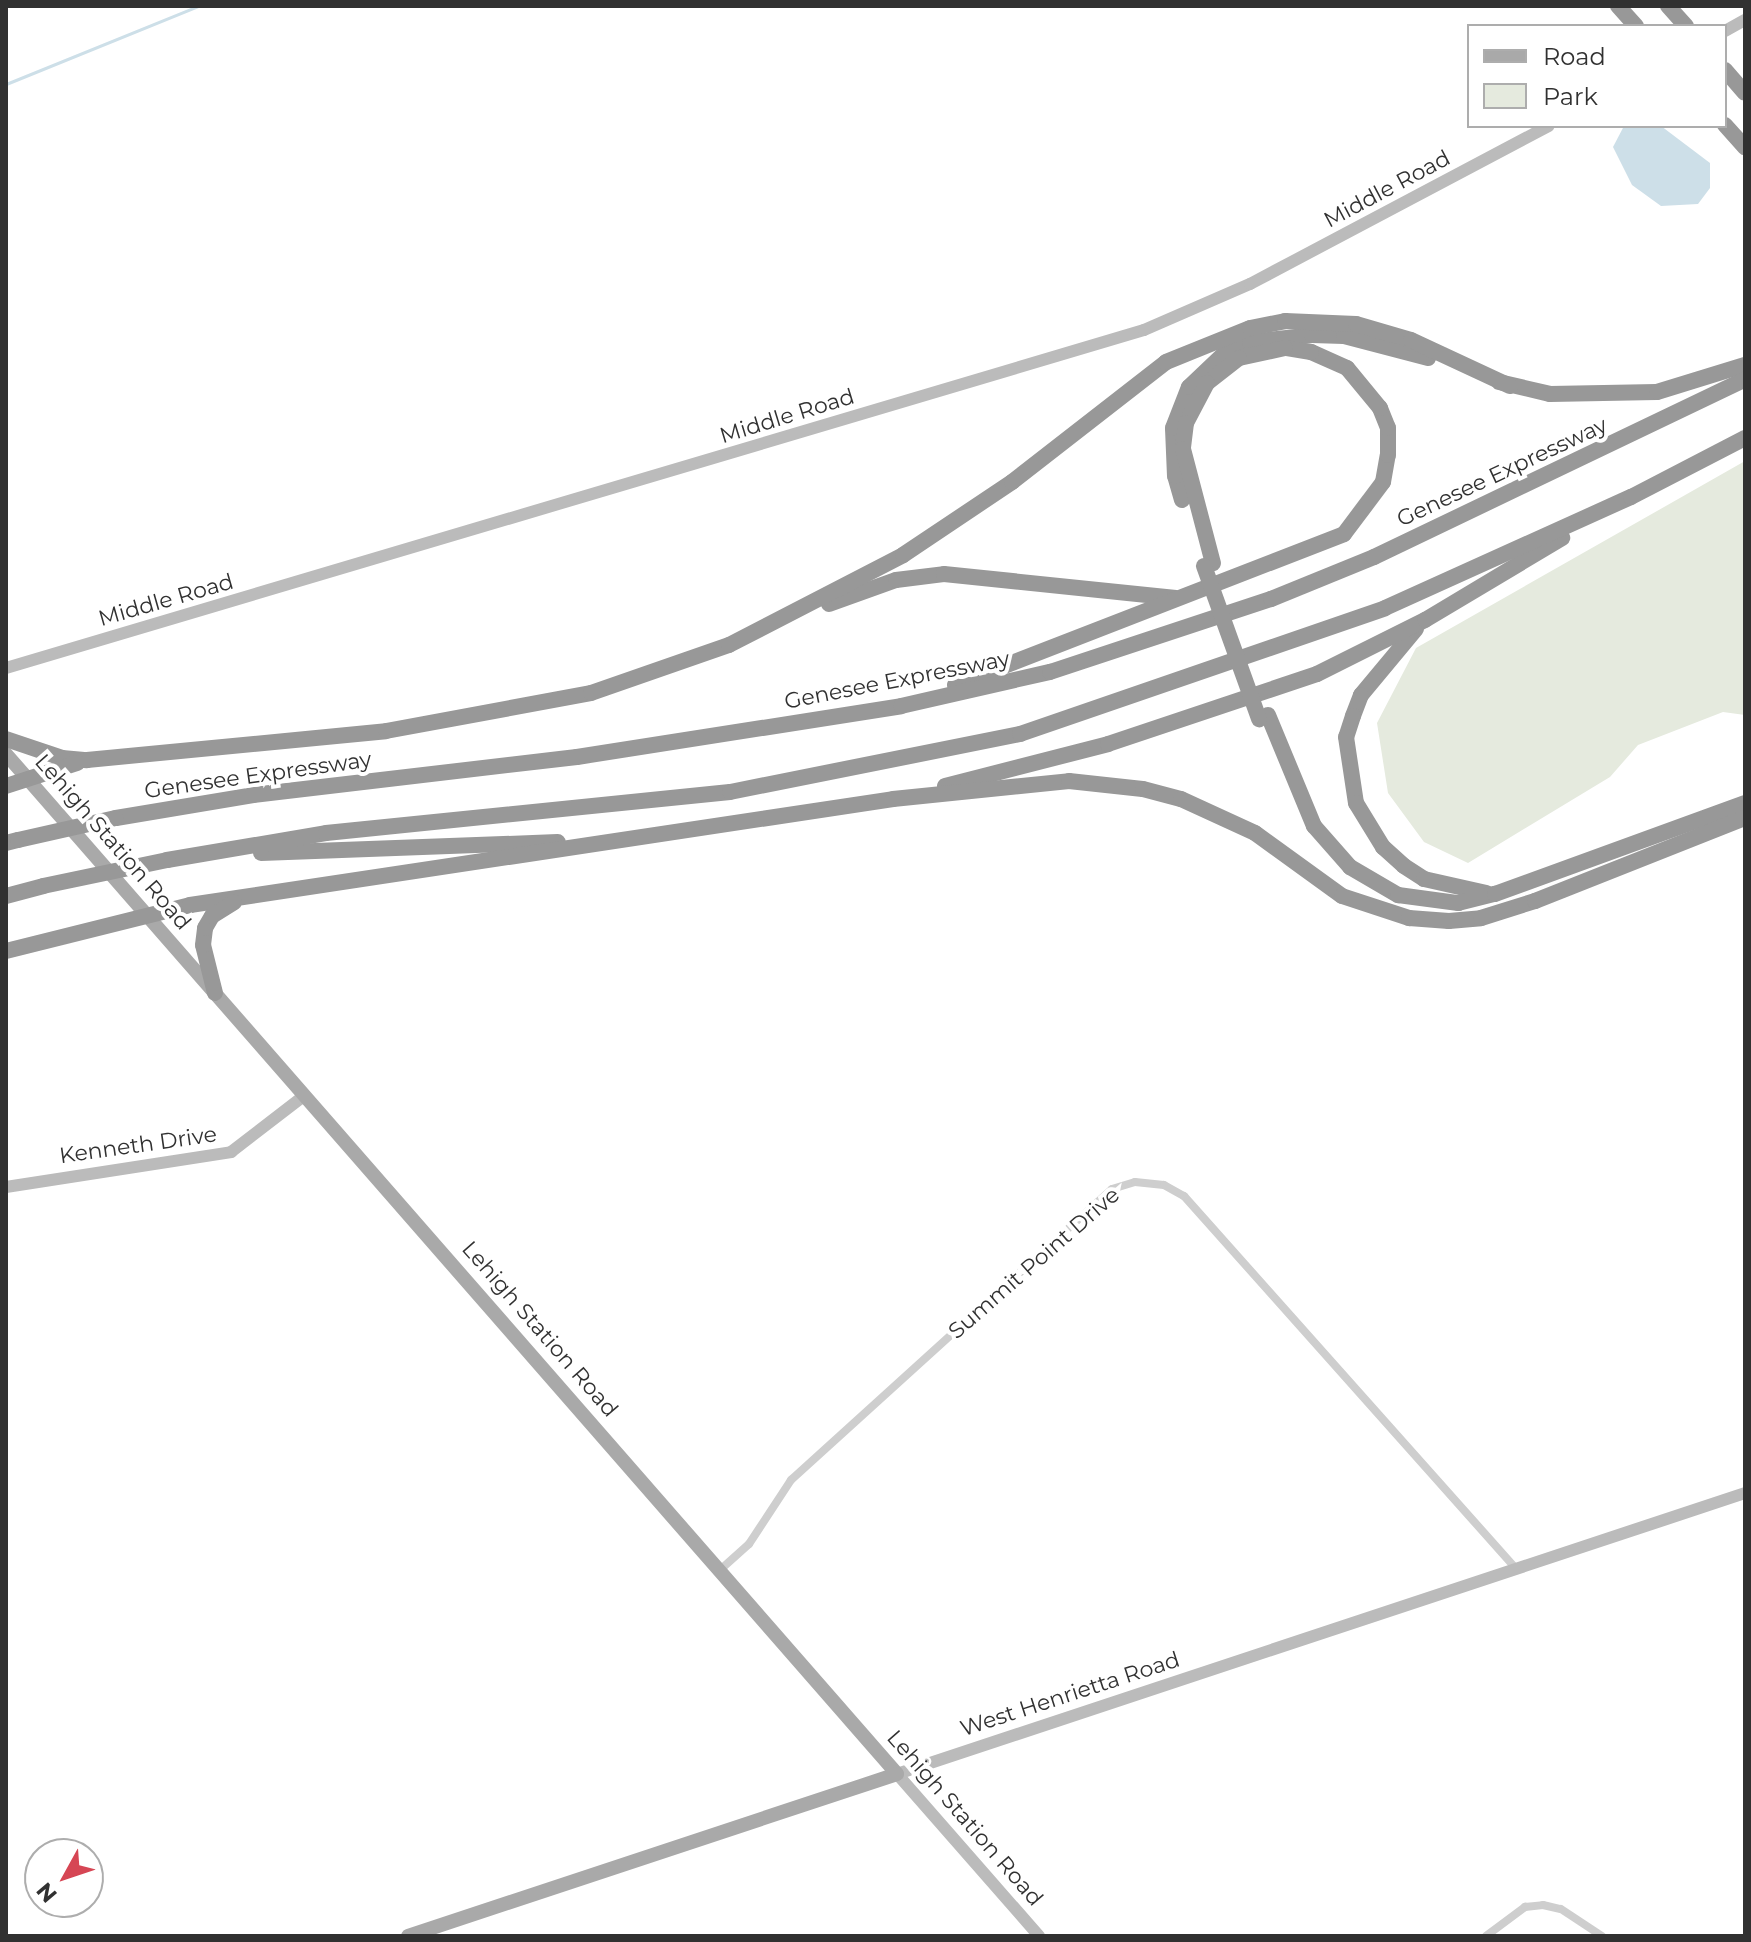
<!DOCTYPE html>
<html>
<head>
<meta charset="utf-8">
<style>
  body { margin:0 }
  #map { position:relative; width:1751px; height:1942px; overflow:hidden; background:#fff; font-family:Montserrat,sans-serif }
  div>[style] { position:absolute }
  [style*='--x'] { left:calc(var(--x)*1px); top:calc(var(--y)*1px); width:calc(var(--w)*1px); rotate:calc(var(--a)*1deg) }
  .green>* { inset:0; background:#e5eade }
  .water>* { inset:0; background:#cddfe8 }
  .stream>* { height:3px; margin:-1.5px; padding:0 1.5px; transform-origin:1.5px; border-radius:1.5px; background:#cddfe8 }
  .street>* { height:8px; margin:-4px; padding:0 4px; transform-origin:4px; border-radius:4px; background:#cecece }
  .secondary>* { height:12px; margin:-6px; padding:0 6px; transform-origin:6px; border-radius:6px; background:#bbb }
  .primary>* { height:14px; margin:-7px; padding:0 7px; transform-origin:7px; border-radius:7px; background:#a9a9a9 }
  .highway>* { height:16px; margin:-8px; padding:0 8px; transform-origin:8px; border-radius:8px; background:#989898 }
  .highway-bridge>* { height:16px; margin:-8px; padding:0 8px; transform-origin:8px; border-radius:8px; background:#989898 }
  span { translate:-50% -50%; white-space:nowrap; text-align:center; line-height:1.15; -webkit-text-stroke:8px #fff; paint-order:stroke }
  .street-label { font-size:22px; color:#313131 }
  .frame { position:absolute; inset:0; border:8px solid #313131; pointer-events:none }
  .legend { position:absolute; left:1467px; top:24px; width:260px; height:104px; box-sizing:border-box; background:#fff; border:2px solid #adadad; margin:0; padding:10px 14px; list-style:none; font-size:24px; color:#313131 }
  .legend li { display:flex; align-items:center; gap:16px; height:40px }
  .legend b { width:40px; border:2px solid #adadad }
  .north { position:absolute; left:24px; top:1838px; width:80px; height:80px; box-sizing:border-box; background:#fff; border:2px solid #adadad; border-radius:50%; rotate:230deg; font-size:22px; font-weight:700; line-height:32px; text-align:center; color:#313131 }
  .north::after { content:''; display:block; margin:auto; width:28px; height:36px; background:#d64654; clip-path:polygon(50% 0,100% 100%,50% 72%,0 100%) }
</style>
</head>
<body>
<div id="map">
  <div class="green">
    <div style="clip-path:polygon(1745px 461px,1745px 715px,1723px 712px,1638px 745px,1610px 777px,1468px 863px,1424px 842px,1388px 793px,1377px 723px,1416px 648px)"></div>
  </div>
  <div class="water">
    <div style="clip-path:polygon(1624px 126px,1661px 126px,1710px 163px,1710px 188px,1698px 204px,1661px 206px,1632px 185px,1613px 147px)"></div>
  </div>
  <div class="stream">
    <div style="--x:6;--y:84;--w:207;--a:-22.1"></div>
  </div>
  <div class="street">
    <div style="--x:720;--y:1570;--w:39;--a:-42"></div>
    <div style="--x:749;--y:1544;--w:77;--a:-56.7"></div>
    <div style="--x:791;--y:1480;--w:433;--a:-42.2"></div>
    <div style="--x:1112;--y:1189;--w:24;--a:-17"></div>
    <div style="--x:1135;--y:1182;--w:29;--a:6"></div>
    <div style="--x:1164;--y:1185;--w:23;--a:29"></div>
    <div style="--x:1184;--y:1196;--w:499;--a:48.3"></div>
    <div style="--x:1486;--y:1936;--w:49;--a:-36.6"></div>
    <div style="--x:1525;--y:1907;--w:18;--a:-6"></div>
    <div style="--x:1543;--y:1905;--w:18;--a:13"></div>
    <div style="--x:1561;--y:1909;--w:49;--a:33.4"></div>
  </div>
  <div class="secondary">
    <div style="--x:1725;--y:31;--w:23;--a:-29"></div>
    <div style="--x:6;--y:668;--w:1187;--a:-16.54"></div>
    <div style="--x:1144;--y:330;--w:116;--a:-23.5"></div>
    <div style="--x:1250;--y:284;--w:338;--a:-27.9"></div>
    <div style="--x:6;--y:1187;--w:228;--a:-8.8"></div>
    <div style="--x:231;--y:1152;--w:93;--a:-37.6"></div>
    <div style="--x:1039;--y:1936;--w:215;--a:-131.2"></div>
    <div style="--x:897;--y:1774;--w:893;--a:-18.33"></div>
  </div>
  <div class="primary">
    <div style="--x:6;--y:754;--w:1354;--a:48.86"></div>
    <div style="--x:897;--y:1774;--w:515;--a:161.67"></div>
  </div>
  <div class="highway">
    <div style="--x:1618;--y:6;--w:27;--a:48"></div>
    <div style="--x:1668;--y:6;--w:27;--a:48"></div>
    <div style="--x:1725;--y:70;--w:30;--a:49"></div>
    <div style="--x:1725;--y:125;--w:30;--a:48"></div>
    <div style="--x:1499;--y:382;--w:52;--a:13.2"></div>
    <div style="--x:1550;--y:394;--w:107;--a:-1.1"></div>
    <div style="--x:1657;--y:392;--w:92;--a:-17.1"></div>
    <div style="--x:1182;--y:500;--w:25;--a:-106"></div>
    <div style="--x:1175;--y:476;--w:48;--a:-92.4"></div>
    <div style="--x:1173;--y:428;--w:44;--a:-68.7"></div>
    <div style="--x:1189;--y:387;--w:50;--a:-43.4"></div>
    <div style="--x:1225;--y:353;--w:27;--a:-24"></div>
    <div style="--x:1250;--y:342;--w:62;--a:-6.4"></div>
    <div style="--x:1312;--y:335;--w:32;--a:2"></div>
    <div style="--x:1344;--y:336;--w:87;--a:14.7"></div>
    <div style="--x:829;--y:604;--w:71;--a:-19.7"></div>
    <div style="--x:896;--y:580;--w:48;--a:-7.1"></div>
    <div style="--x:944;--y:574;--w:233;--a:5.9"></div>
    <div style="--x:1416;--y:629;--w:86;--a:129.8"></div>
    <div style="--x:1361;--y:695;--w:22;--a:111"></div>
    <div style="--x:1353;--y:716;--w:22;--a:108"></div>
    <div style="--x:1346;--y:737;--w:67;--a:81.4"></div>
    <div style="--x:1356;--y:803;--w:52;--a:58.5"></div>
    <div style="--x:1383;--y:847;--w:28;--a:42"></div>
    <div style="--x:1404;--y:866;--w:24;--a:33"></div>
    <div style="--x:1424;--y:879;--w:64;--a:12.7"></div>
    <div style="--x:955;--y:685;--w:417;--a:-21.2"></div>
    <div style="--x:1344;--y:534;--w:65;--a:-53.1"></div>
    <div style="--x:1383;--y:482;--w:27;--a:-80"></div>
    <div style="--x:1388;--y:455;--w:27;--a:-90"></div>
    <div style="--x:1388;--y:428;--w:22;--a:-112"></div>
    <div style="--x:1380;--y:408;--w:52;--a:-129.5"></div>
    <div style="--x:1347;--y:368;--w:39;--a:-156"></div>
    <div style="--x:1311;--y:352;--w:26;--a:-171"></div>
    <div style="--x:1285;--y:348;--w:47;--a:167.7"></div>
    <div style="--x:1239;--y:358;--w:41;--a:142"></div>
    <div style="--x:1207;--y:383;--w:45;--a:117.7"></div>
    <div style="--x:1186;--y:423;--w:26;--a:97"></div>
    <div style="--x:1183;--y:449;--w:118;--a:75.3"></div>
    <div style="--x:1268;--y:715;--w:120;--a:67.5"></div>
    <div style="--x:1314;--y:826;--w:55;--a:48.7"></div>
    <div style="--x:1350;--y:867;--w:56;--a:30.3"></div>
    <div style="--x:1398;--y:895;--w:61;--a:7.6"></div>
    <div style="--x:1458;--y:903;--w:38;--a:-14"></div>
    <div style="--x:1495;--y:894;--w:266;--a:-20"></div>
    <div style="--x:6;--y:739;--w:59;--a:18.7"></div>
    <div style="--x:62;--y:758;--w:25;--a:5"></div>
    <div style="--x:87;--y:760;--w:300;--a:-5.5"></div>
    <div style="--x:386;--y:731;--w:208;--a:-10.5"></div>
    <div style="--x:591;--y:693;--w:146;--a:-19.2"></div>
    <div style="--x:729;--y:645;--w:196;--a:-27.3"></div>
    <div style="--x:903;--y:555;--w:131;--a:-33.8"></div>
    <div style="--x:1012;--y:482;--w:195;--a:-37.9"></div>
    <div style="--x:1166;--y:362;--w:91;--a:-22"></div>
    <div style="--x:1250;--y:328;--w:36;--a:-11"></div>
    <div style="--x:1285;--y:321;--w:71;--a:2.4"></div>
    <div style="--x:1356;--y:324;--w:57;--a:16.2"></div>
    <div style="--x:1411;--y:340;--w:109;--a:24.9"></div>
    <div style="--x:6;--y:786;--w:75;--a:-17.9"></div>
    <div style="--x:945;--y:786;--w:168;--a:-14.4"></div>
    <div style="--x:1108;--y:744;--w:220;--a:-18.5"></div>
    <div style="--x:1317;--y:674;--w:121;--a:-26.6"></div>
    <div style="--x:1425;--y:620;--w:160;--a:-30.9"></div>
    <div style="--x:116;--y:818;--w:139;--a:-9.5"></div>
    <div style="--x:253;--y:795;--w:326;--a:-6.7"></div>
    <div style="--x:577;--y:757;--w:328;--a:-8.9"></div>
    <div style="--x:901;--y:706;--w:153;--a:-12.9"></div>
    <div style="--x:1050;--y:672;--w:233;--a:-18.3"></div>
    <div style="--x:1271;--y:599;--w:111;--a:-22.2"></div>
    <div style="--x:1374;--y:557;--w:411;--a:-25.6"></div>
    <div style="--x:6;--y:843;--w:12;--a:-14"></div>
    <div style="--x:261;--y:853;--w:297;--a:-2.1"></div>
    <div style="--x:167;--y:860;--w:161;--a:-9.6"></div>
    <div style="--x:326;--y:833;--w:406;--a:-5.8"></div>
    <div style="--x:730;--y:792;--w:296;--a:-11.3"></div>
    <div style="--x:1020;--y:734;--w:386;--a:-19"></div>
    <div style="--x:1385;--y:608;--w:270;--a:-24.3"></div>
    <div style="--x:1631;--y:497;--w:128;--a:-27.4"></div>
    <div style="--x:6;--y:896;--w:38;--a:-15"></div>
    <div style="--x:6;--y:951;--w:190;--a:-14"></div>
    <div style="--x:190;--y:905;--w:711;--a:-8.57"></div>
    <div style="--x:893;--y:799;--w:177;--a:-5.8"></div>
    <div style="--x:1069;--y:781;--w:74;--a:6.2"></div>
    <div style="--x:1143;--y:789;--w:39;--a:15"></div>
    <div style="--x:1181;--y:799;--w:81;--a:24.7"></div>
    <div style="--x:1255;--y:833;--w:107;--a:35.9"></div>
    <div style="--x:1342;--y:896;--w:71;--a:18.2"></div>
    <div style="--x:1409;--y:918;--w:40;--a:4.3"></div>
    <div style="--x:1449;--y:921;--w:32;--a:-5"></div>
    <div style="--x:1481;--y:918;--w:57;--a:-17.5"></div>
    <div style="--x:1535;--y:901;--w:226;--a:-21.6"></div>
    <div style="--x:215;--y:993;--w:49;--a:-104"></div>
    <div style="--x:203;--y:945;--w:17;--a:-83"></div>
    <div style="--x:205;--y:928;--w:14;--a:-60"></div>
    <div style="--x:212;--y:916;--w:26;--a:-32"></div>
  </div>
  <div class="highway-bridge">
    <div style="--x:1204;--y:566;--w:163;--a:70.2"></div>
    <div style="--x:18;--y:840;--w:100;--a:-12.7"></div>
    <div style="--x:43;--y:886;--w:127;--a:-11.8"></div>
  </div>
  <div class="street-label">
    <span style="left:1387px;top:189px;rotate:-28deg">Middle Road</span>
    <span style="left:787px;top:416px;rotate:-17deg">Middle Road</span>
    <span style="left:1502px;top:472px;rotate:-25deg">Genesee Expressway</span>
    <span style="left:166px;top:600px;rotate:-16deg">Middle Road</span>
    <span style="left:897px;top:680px;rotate:-11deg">Genesee Expressway</span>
    <span style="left:258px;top:775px;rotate:-8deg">Genesee Expressway</span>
    <span style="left:113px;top:842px;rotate:49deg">Lehigh Station Road</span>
    <span style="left:138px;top:1145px;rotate:-8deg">Kenneth Drive</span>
    <span style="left:1034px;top:1263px;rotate:-41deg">Summit Point Drive</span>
    <span style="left:540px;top:1329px;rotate:49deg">Lehigh Station Road</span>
    <span style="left:1070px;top:1694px;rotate:-18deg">West Henrietta Road</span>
    <span style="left:965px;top:1818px;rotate:49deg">Lehigh Station Road</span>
  </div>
  <div class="frame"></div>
  <ul class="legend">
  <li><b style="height:10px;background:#a9a9a9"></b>Road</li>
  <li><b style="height:22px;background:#e5eade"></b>Park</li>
  </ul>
  <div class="north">N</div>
</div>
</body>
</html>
